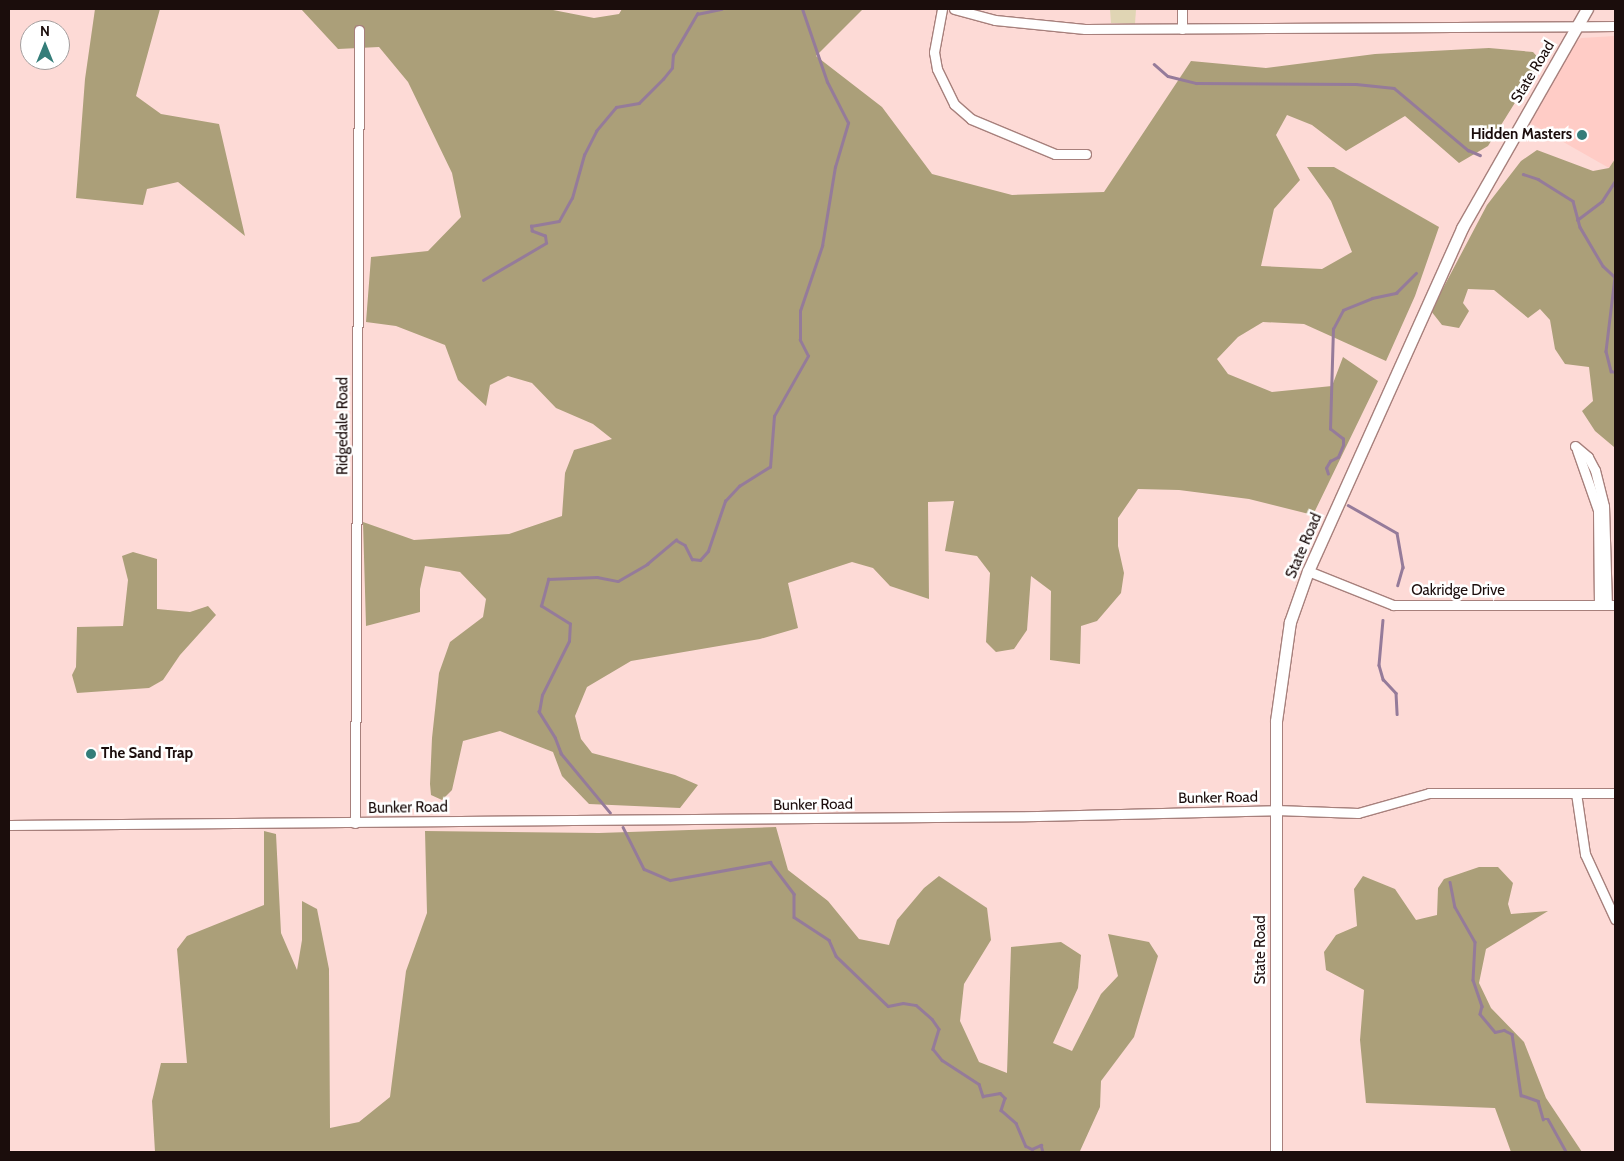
<!DOCTYPE html>
<html>
<head>
<meta charset="utf-8">
<style>
  body { margin:0 }
  #map { position:relative; width:1624px; height:1161px; overflow:hidden; background:#fddad6; font-family:Cabin,sans-serif }
  div>[style] { position:absolute }
  [style*='--x'] { left:calc(var(--x)*1px); top:calc(var(--y)*1px); width:calc(var(--w)*1px); rotate:calc(var(--a)*1deg) }
  .built>* { inset:0; background:#ffccc6 }
  .green>* { inset:0; background:#e0d5b4 }
  .forest>* { inset:0; background:#ab9f79 }
  .stream>* { height:2.5px; margin:-1.25px; padding:0 1.25px; transform-origin:1.25px; border-radius:1.25px; background:#957b9a }
  .roads { filter:drop-shadow(1px 0 #a7807c) drop-shadow(-1px 0 #a7807c) drop-shadow(0 1px #a7807c) drop-shadow(0 -1px #a7807c) }
  .minor>* { height:9px; margin:-4.5px; padding:0 4.5px; transform-origin:4.5px; border-radius:4.5px; background:#fff }
  .major>* { height:11px; margin:-5.5px; padding:0 5.5px; transform-origin:5.5px; border-radius:5.5px; background:#fff }
  .dots>* { width:14px; height:14px; translate:-50% -50%; box-sizing:border-box; border:2px solid #fff; border-radius:50% }
  span { translate:-50% -50%; white-space:nowrap; text-align:center; line-height:1.15; -webkit-text-stroke:5px #fff; paint-order:stroke }
  .street-label { font-size:15px; color:#1b0d0c }
  .poi-label { font-size:15px; color:#1b0d0c; font-weight:700 }
  .right { translate:-100% -50%; text-align:right }
  .left { translate:0 -50%; text-align:left }
  .frame { position:absolute; inset:0; border:10px solid #1b0d0c; pointer-events:none }
  .north { position:absolute; left:20px; top:20px; width:50px; height:50px; box-sizing:border-box; background:#fff; border:1px solid #a49e9e; border-radius:50%; rotate:0deg; font-size:14px; font-weight:700; line-height:20px; text-align:center; color:#1b0d0c }
  .north::after { content:''; display:block; margin:auto; width:18px; height:22px; background:#347d79; clip-path:polygon(50% 0,100% 100%,50% 72%,0 100%) }
</style>
</head>
<body>
<div id="map">
  <div class="built">
    <div style="clip-path:polygon(1615px 36px,1615px 159px,1609px 168px,1530px 123px,1575px 43px,1581px 38px)"></div>
  </div>
  <div class="green">
    <div style="clip-path:polygon(1110px 9px,1136px 9px,1135px 24px,1111px 23px)"></div>
  </div>
  <div class="forest">
    <div style="clip-path:polygon(95px 9px,160px 9px,136px 96px,161px 114px,219px 124px,245px 236px,178px 182px,147px 189px,143px 205px,76px 198px,85px 79px)"></div>
    <div style="clip-path:polygon(301px 9px,548px 9px,594px 18px,619px 14px,622px 9px,863px 9px,816px 56px,882px 107px,932px 174px,1012px 195px,1104px 192px,1191px 61px,1266px 68px,1375px 54px,1489px 48px,1533px 52px,1541px 61px,1488px 146px,1459px 163px,1405px 116px,1346px 151px,1312px 125px,1287px 115px,1276px 135px,1300px 180px,1274px 209px,1261px 266px,1322px 269px,1352px 252px,1331px 201px,1307px 167px,1334px 167px,1439px 227px,1415px 296px,1386px 361px,1304px 324px,1263px 322px,1238px 337px,1217px 359px,1228px 374px,1272px 392px,1332px 386px,1343px 357px,1378px 381px,1313px 515px,1249px 499px,1179px 490px,1138px 489px,1118px 518px,1118px 546px,1124px 573px,1121px 593px,1097px 621px,1081px 626px,1080px 664px,1050px 660px,1051px 591px,1031px 576px,1027px 630px,1014px 649px,996px 652px,986px 642px,990px 573px,977px 556px,945px 551px,954px 501px,928px 502px,929px 599px,890px 586px,873px 568px,852px 562px,788px 583px,798px 628px,760px 639px,631px 661px,587px 687px,575px 716px,581px 739px,592px 753px,675px 775px,698px 785px,680px 808px,589px 804px,562px 776px,553px 752px,500px 731px,463px 741px,452px 790px,442px 800px,431px 795px,430px 784px,432px 738px,439px 673px,450px 642px,483px 617px,486px 599px,460px 572px,425px 566px,420px 589px,420px 612px,366px 626px,363px 522px,414px 540px,509px 534px,562px 516px,565px 473px,574px 450px,612px 439px,593px 424px,556px 408px,532px 383px,508px 376px,490px 385px,486px 406px,458px 380px,445px 345px,396px 326px,366px 322px,371px 257px,428px 251px,461px 217px,452px 173px,408px 82px,379px 47px,338px 49px)"></div>
    <div style="clip-path:polygon(1537px 150px,1593px 171px,1609px 168px,1615px 159px,1614px 447px,1595px 431px,1582px 411px,1593px 401px,1589px 367px,1565px 364px,1555px 349px,1550px 320px,1540px 309px,1528px 318px,1494px 290px,1468px 289px,1463px 303px,1469px 311px,1459px 328px,1442px 325px,1431px 311px,1487px 205px,1521px 161px)"></div>
    <div style="clip-path:polygon(133px 552px,157px 559px,157px 609px,190px 612px,208px 606px,216px 615px,180px 655px,163px 680px,149px 688px,77px 693px,72px 675px,76px 667px,77px 627px,123px 626px,128px 580px,122px 556px)"></div>
    <div style="clip-path:polygon(776px 827px,788px 870px,828px 901px,859px 939px,889px 945px,897px 920px,924px 888px,939px 876px,987px 908px,991px 940px,964px 984px,960px 1021px,979px 1062px,1007px 1073px,1011px 947px,1061px 942px,1081px 955px,1078px 988px,1053px 1043px,1072px 1051px,1101px 994px,1118px 976px,1108px 934px,1149px 942px,1158px 956px,1134px 1037px,1101px 1081px,1100px 1107px,1080px 1151px,155px 1152px,152px 1101px,161px 1063px,187px 1063px,177px 949px,187px 936px,264px 905px,264px 831px,276px 834px,281px 933px,297px 970px,302px 940px,302px 901px,317px 909px,329px 969px,330px 1128px,359px 1122px,390px 1097px,406px 971px,427px 913px,425px 831px,599px 833px)"></div>
    <div style="clip-path:polygon(1479px 867px,1498px 867px,1513px 883px,1508px 904px,1511px 914px,1548px 911px,1486px 949px,1479px 983px,1491px 1008px,1524px 1042px,1546px 1098px,1582px 1152px,1511px 1152px,1495px 1108px,1366px 1103px,1360px 1040px,1364px 990px,1326px 970px,1324px 952px,1336px 935px,1357px 926px,1354px 889px,1363px 876px,1395px 889px,1416px 920px,1437px 915px,1438px 888px,1444px 879px)"></div>
  </div>
  <div class="stream">
    <div style="--x:1154;--y:64;--w:18;--a:41"></div>
    <div style="--x:1168;--y:76;--w:29;--a:14"></div>
    <div style="--x:1196;--y:83;--w:160;--a:0.4"></div>
    <div style="--x:1356;--y:84;--w:38;--a:6"></div>
    <div style="--x:1394;--y:88;--w:97;--a:40"></div>
    <div style="--x:1468;--y:150;--w:13;--a:23"></div>
    <div style="--x:1523;--y:174;--w:16;--a:18"></div>
    <div style="--x:1538;--y:179;--w:41;--a:32.2"></div>
    <div style="--x:1573;--y:201;--w:27;--a:75"></div>
    <div style="--x:1580;--y:227;--w:45;--a:59.5"></div>
    <div style="--x:1603;--y:266;--w:16;--a:43"></div>
    <div style="--x:1615;--y:277;--w:75;--a:96.9"></div>
    <div style="--x:1606;--y:351;--w:21;--a:76"></div>
    <div style="--x:1611;--y:371;--w:4;--a:14"></div>
    <div style="--x:1577;--y:220;--w:31;--a:-37"></div>
    <div style="--x:1602;--y:201;--w:24;--a:-57"></div>
    <div style="--x:483;--y:280;--w:73;--a:-30.4"></div>
    <div style="--x:546;--y:243;--w:7;--a:-98"></div>
    <div style="--x:545;--y:236;--w:14;--a:-159"></div>
    <div style="--x:532;--y:231;--w:5;--a:-101"></div>
    <div style="--x:531;--y:226;--w:28;--a:-10"></div>
    <div style="--x:559;--y:221;--w:26;--a:-61"></div>
    <div style="--x:572;--y:198;--w:45;--a:-74.4"></div>
    <div style="--x:584;--y:155;--w:27;--a:-63"></div>
    <div style="--x:596;--y:131;--w:31;--a:-50"></div>
    <div style="--x:616;--y:107;--w:23;--a:-10"></div>
    <div style="--x:639;--y:103;--w:34;--a:-45"></div>
    <div style="--x:663;--y:79;--w:14;--a:-51"></div>
    <div style="--x:672;--y:68;--w:13;--a:-86"></div>
    <div style="--x:673;--y:55;--w:48;--a:-59.7"></div>
    <div style="--x:697;--y:14;--w:25;--a:-12"></div>
    <div style="--x:1328;--y:474;--w:6;--a:-108"></div>
    <div style="--x:1326;--y:468;--w:8;--a:-60"></div>
    <div style="--x:1330;--y:461;--w:9;--a:-27"></div>
    <div style="--x:1338;--y:457;--w:13;--a:-67"></div>
    <div style="--x:1343;--y:445;--w:6;--a:-90"></div>
    <div style="--x:1343;--y:439;--w:16;--a:-142"></div>
    <div style="--x:1330;--y:429;--w:100;--a:-88.3"></div>
    <div style="--x:1333;--y:329;--w:21;--a:-62"></div>
    <div style="--x:1343;--y:310;--w:31;--a:-22"></div>
    <div style="--x:1372;--y:298;--w:25;--a:-12"></div>
    <div style="--x:1396;--y:293;--w:28;--a:-45"></div>
    <div style="--x:1348;--y:505;--w:56;--a:29.7"></div>
    <div style="--x:1397;--y:533;--w:35;--a:80"></div>
    <div style="--x:1403;--y:567;--w:19;--a:106"></div>
    <div style="--x:1383;--y:620;--w:45;--a:95.1"></div>
    <div style="--x:1379;--y:665;--w:15;--a:74"></div>
    <div style="--x:1383;--y:679;--w:19;--a:47"></div>
    <div style="--x:1396;--y:693;--w:21;--a:87"></div>
    <div style="--x:610;--y:813;--w:77;--a:-129.7"></div>
    <div style="--x:561;--y:754;--w:17;--a:-111"></div>
    <div style="--x:555;--y:738;--w:31;--a:-122"></div>
    <div style="--x:539;--y:712;--w:17;--a:-80"></div>
    <div style="--x:542;--y:695;--w:60;--a:-63.4"></div>
    <div style="--x:569;--y:641;--w:17;--a:-87"></div>
    <div style="--x:570;--y:624;--w:34;--a:-148"></div>
    <div style="--x:541;--y:606;--w:28;--a:-75"></div>
    <div style="--x:548;--y:579;--w:49;--a:-2.3"></div>
    <div style="--x:597;--y:577;--w:21;--a:11"></div>
    <div style="--x:618;--y:581;--w:34;--a:-30"></div>
    <div style="--x:647;--y:564;--w:38;--a:-40"></div>
    <div style="--x:676;--y:540;--w:10;--a:29"></div>
    <div style="--x:685;--y:545;--w:16;--a:63"></div>
    <div style="--x:692;--y:559;--w:8;--a:7"></div>
    <div style="--x:700;--y:560;--w:12;--a:-48"></div>
    <div style="--x:708;--y:551;--w:53;--a:-71.2"></div>
    <div style="--x:725;--y:501;--w:21;--a:-47"></div>
    <div style="--x:739;--y:486;--w:36;--a:-32"></div>
    <div style="--x:770;--y:467;--w:51;--a:-85.5"></div>
    <div style="--x:774;--y:416;--w:69;--a:-60.5"></div>
    <div style="--x:808;--y:356;--w:18;--a:-117"></div>
    <div style="--x:800;--y:340;--w:29;--a:-90"></div>
    <div style="--x:800;--y:311;--w:69;--a:-71.3"></div>
    <div style="--x:822;--y:246;--w:80;--a:-80.7"></div>
    <div style="--x:835;--y:167;--w:46;--a:-73.5"></div>
    <div style="--x:848;--y:123;--w:46;--a:-117.1"></div>
    <div style="--x:827;--y:82;--w:77;--a:-108.9"></div>
    <div style="--x:623;--y:827;--w:47;--a:63.4"></div>
    <div style="--x:644;--y:869;--w:28;--a:23"></div>
    <div style="--x:670;--y:880;--w:102;--a:-10.2"></div>
    <div style="--x:770;--y:862;--w:40;--a:53"></div>
    <div style="--x:794;--y:894;--w:23;--a:90"></div>
    <div style="--x:794;--y:917;--w:42;--a:33.3"></div>
    <div style="--x:829;--y:940;--w:17;--a:66"></div>
    <div style="--x:836;--y:956;--w:72;--a:43.9"></div>
    <div style="--x:888;--y:1006;--w:15;--a:-11"></div>
    <div style="--x:903;--y:1003;--w:13;--a:9"></div>
    <div style="--x:916;--y:1005;--w:21;--a:41"></div>
    <div style="--x:932;--y:1019;--w:12;--a:55"></div>
    <div style="--x:939;--y:1029;--w:21;--a:107"></div>
    <div style="--x:933;--y:1049;--w:14;--a:51"></div>
    <div style="--x:942;--y:1060;--w:44;--a:33"></div>
    <div style="--x:979;--y:1084;--w:13;--a:72"></div>
    <div style="--x:983;--y:1096;--w:17;--a:-10"></div>
    <div style="--x:1000;--y:1093;--w:7;--a:45"></div>
    <div style="--x:1005;--y:1098;--w:13;--a:108"></div>
    <div style="--x:1001;--y:1110;--w:20;--a:41"></div>
    <div style="--x:1016;--y:1123;--w:25;--a:67"></div>
    <div style="--x:1026;--y:1146;--w:7;--a:27"></div>
    <div style="--x:1032;--y:1149;--w:10;--a:-24"></div>
    <div style="--x:1041;--y:1145;--w:7;--a:74"></div>
    <div style="--x:1450;--y:882;--w:25;--a:79"></div>
    <div style="--x:1455;--y:907;--w:40;--a:60.3"></div>
    <div style="--x:1475;--y:942;--w:38;--a:93"></div>
    <div style="--x:1473;--y:980;--w:28;--a:71"></div>
    <div style="--x:1482;--y:1006;--w:8;--a:104"></div>
    <div style="--x:1480;--y:1014;--w:23;--a:50"></div>
    <div style="--x:1495;--y:1032;--w:9;--a:-13"></div>
    <div style="--x:1504;--y:1030;--w:9;--a:27"></div>
    <div style="--x:1512;--y:1034;--w:62;--a:81.6"></div>
    <div style="--x:1521;--y:1095;--w:18;--a:19"></div>
    <div style="--x:1538;--y:1101;--w:19;--a:74"></div>
    <div style="--x:1543;--y:1119;--w:5;--a:0"></div>
    <div style="--x:1548;--y:1119;--w:38;--a:61"></div>
  </div>
  <div class="roads">
    <div class="minor">
      <div style="--x:942;--y:9;--w:44;--a:100.5"></div>
      <div style="--x:934;--y:52;--w:17;--a:80"></div>
      <div style="--x:937;--y:69;--w:39;--a:64"></div>
      <div style="--x:954;--y:104;--w:23;--a:41"></div>
      <div style="--x:971;--y:119;--w:91;--a:22.6"></div>
      <div style="--x:1055;--y:154;--w:31;--a:0"></div>
      <div style="--x:954;--y:9;--w:42;--a:15"></div>
      <div style="--x:995;--y:20;--w:90;--a:5.7"></div>
      <div style="--x:1085;--y:29;--w:530;--a:-0.32"></div>
      <div style="--x:1182;--y:29;--w:20;--a:-90"></div>
      <div style="--x:1575;--y:446;--w:17;--a:40"></div>
      <div style="--x:1588;--y:457;--w:15;--a:62"></div>
      <div style="--x:1595;--y:470;--w:37;--a:76"></div>
      <div style="--x:1604;--y:506;--w:99;--a:88.3"></div>
      <div style="--x:1577;--y:450;--w:64;--a:70.7"></div>
      <div style="--x:1598;--y:510;--w:95;--a:89.4"></div>
      <div style="--x:1308;--y:571;--w:92;--a:21.8"></div>
      <div style="--x:1393;--y:605;--w:222;--a:0"></div>
      <div style="--x:1576;--y:793;--w:62;--a:81.6"></div>
      <div style="--x:1585;--y:854;--w:72;--a:65.2"></div>
      <div style="--x:355;--y:823;--w:793;--a:-89.71"></div>
      <div style="--x:9;--y:825;--w:1029;--a:-0.5"></div>
      <div style="--x:1038;--y:816;--w:238;--a:-1.4"></div>
      <div style="--x:1276;--y:810;--w:82;--a:2.1"></div>
      <div style="--x:1358;--y:813;--w:74;--a:-15.7"></div>
      <div style="--x:1429;--y:793;--w:186;--a:0"></div>
    </div>
    <div class="major">
      <div style="--x:1276;--y:1152;--w:431;--a:-90"></div>
      <div style="--x:1276;--y:721;--w:100;--a:-82"></div>
      <div style="--x:1290;--y:622;--w:54;--a:-70.6"></div>
      <div style="--x:1308;--y:571;--w:376;--a:-65.8"></div>
      <div style="--x:1462;--y:228;--w:252;--a:-60.3"></div>
    </div>
  </div>
  <div class="dots">
    <div style="left:1582px;top:135px;background:#347d79"></div>
    <div style="left:91px;top:754px;background:#347d79"></div>
  </div>
  <div class="street-label">
    <span style="left:1533px;top:72px;rotate:-59deg">State Road</span>
    <span style="left:343px;top:426px;rotate:-90deg">Ridgedale Road</span>
    <span style="left:1304px;top:546px;rotate:-67deg">State Road</span>
    <span style="left:1458px;top:591px">Oakridge Drive</span>
    <span style="left:1218px;top:798px;rotate:-1deg">Bunker Road</span>
    <span style="left:813px;top:805px;rotate:-1deg">Bunker Road</span>
    <span style="left:408px;top:808px;rotate:-1deg">Bunker Road</span>
    <span style="left:1261px;top:950px;rotate:-90deg">State Road</span>
  </div>
  <div class="poi-label">
    <span class="right" style="left:1572px;top:135px">Hidden Masters</span>
    <span class="left" style="left:101px;top:754px">The Sand Trap</span>
  </div>
  <div class="frame"></div>
  <div class="north">N</div>
</div>
</body>
</html>
